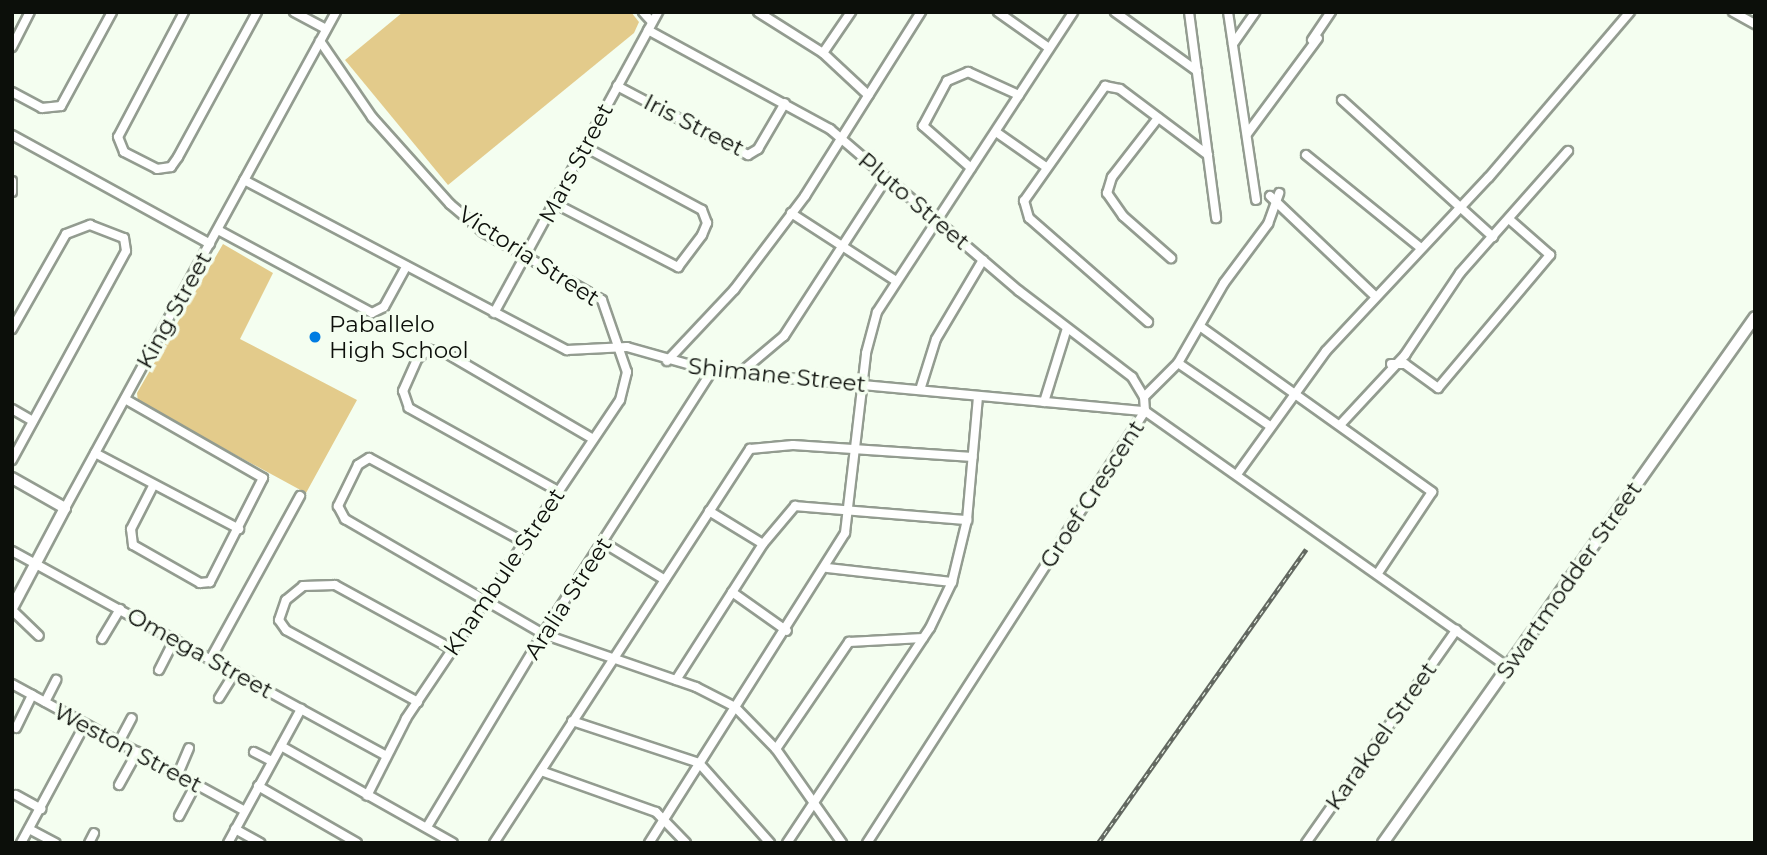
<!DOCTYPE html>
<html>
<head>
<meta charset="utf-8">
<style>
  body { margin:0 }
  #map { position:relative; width:1767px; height:855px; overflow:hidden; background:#f4fef0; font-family:Montserrat,sans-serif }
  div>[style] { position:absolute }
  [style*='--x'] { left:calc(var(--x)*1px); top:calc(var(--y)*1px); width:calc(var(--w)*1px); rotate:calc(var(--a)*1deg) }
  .green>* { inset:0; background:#e3cb8b }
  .roads { filter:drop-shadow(2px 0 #939c90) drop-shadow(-2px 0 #939c90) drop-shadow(0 2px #939c90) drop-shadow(0 -2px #939c90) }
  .minor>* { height:8px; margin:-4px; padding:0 4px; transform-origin:4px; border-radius:4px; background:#fff }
  .tertiary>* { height:10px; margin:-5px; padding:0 5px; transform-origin:5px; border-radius:5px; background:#fff }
  .secondary>* { height:10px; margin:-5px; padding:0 5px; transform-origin:5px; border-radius:5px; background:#fff }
  .rail>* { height:4.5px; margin-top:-2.25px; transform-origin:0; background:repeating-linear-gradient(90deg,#f4fef0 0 5px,#636961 0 10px); box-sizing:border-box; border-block:2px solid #636961 }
  .dots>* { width:19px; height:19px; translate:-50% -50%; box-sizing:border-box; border:4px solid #f4fef0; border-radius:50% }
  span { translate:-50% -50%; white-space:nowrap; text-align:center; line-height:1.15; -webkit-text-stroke:7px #f4fef0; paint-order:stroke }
  .street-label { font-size:23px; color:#0c0f0a }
  .poi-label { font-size:23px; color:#0c0f0a }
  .left { translate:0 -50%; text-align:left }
  .frame { position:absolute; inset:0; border:14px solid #0c0f0a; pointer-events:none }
</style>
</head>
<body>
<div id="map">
  <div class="green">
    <div style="clip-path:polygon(403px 12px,631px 12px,639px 22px,634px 33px,448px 185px,345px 60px)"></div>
    <div style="clip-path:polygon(223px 244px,273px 273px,240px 339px,357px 400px,306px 493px,138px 402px,137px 393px)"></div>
  </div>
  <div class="roads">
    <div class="minor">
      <div style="--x:184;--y:12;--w:141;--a:117.8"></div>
      <div style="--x:118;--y:137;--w:16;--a:68"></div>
      <div style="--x:124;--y:152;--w:37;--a:27"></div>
      <div style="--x:157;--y:169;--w:14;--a:-8"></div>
      <div style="--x:171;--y:167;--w:12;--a:-55"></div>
      <div style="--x:178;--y:157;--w:165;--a:-61.4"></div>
      <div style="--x:294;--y:12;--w:36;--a:28"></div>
      <div style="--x:643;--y:12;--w:13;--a:48"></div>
      <div style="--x:758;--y:12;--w:77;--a:32.2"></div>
      <div style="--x:823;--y:53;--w:50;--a:-55.7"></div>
      <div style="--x:998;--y:12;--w:62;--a:35.2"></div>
      <div style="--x:1115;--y:12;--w:101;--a:35.7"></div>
      <div style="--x:1189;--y:12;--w:208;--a:82.5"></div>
      <div style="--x:1228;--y:12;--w:190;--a:81.5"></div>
      <div style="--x:1733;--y:12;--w:25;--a:29"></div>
      <div style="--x:1312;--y:40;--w:34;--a:-56"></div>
      <div style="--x:320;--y:41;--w:92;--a:55.6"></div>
      <div style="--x:372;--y:117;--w:117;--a:48.1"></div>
      <div style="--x:450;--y:204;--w:43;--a:40.3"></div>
      <div style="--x:483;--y:232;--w:137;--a:29.7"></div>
      <div style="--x:602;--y:300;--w:76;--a:70.9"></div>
      <div style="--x:627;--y:372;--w:29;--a:104"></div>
      <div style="--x:620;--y:400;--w:384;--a:123.9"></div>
      <div style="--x:406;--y:719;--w:86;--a:116.9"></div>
      <div style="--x:1233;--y:44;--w:39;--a:-55"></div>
      <div style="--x:12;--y:47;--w:39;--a:-63"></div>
      <div style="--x:823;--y:53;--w:62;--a:43"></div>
      <div style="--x:617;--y:86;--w:148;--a:27.8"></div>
      <div style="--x:748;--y:155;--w:12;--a:-31"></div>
      <div style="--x:758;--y:149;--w:53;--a:-59.6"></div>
      <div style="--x:12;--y:92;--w:34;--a:28"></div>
      <div style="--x:42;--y:108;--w:19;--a:-6"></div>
      <div style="--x:61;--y:106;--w:107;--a:-61.5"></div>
      <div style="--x:1342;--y:100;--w:204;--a:42.2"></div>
      <div style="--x:1158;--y:118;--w:75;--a:127.9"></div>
      <div style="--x:1112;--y:177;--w:17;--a:107"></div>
      <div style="--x:1107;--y:193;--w:28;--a:55"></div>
      <div style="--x:1123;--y:216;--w:64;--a:41.2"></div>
      <div style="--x:996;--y:132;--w:61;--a:35"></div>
      <div style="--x:1247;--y:134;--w:119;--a:-53.5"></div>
      <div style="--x:12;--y:135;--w:226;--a:28.8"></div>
      <div style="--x:1306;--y:155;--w:148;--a:39"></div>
      <div style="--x:971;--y:168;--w:64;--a:-138.8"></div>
      <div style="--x:923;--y:126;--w:51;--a:-61.9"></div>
      <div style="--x:947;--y:81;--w:23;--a:-23"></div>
      <div style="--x:968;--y:72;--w:56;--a:24.3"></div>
      <div style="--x:244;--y:180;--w:365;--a:27.8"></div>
      <div style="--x:567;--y:350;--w:60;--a:-2.9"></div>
      <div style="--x:627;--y:347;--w:88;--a:15.8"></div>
      <div style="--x:712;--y:371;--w:435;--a:5.3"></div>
      <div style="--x:1145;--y:411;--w:14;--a:-94"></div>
      <div style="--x:1144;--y:397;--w:23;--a:-121"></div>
      <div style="--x:1132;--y:377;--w:142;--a:-142.7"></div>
      <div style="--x:1019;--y:291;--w:249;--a:-139.4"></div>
      <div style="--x:830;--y:129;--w:207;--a:-151.5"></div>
      <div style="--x:12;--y:181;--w:11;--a:90"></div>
      <div style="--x:1270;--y:196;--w:145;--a:43.6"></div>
      <div style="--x:554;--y:203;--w:140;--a:27.3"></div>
      <div style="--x:678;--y:267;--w:40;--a:-53"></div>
      <div style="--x:702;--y:235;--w:13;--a:-67"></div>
      <div style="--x:707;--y:223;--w:14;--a:-111"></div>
      <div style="--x:702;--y:210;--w:133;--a:-151.7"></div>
      <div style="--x:791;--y:213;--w:125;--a:32.9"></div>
      <div style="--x:218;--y:230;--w:175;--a:28.3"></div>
      <div style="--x:372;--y:313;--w:13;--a:-27"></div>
      <div style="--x:384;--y:307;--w:46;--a:-61.2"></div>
      <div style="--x:494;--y:313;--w:343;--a:-61.4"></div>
      <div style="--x:1148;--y:322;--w:158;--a:-138.8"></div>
      <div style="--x:1029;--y:218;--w:18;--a:-106"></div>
      <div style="--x:1024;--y:201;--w:141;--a:-54.8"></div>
      <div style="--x:1105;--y:86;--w:15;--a:11"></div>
      <div style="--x:1120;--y:89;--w:110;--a:36.9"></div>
      <div style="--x:1201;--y:327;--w:284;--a:35.5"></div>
      <div style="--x:1432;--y:492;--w:97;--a:123.7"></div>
      <div style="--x:12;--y:329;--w:109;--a:-60.4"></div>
      <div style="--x:66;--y:234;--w:26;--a:-21"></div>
      <div style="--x:90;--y:225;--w:36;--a:21"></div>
      <div style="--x:124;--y:238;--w:13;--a:81"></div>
      <div style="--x:126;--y:251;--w:238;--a:118.6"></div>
      <div style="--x:667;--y:361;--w:98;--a:-46.7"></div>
      <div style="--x:734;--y:290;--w:118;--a:-52.9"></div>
      <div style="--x:805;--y:196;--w:218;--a:-57.8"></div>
      <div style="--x:1178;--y:363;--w:112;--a:34.4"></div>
      <div style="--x:1391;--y:364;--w:14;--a:0"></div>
      <div style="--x:1405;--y:364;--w:41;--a:36"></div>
      <div style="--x:1438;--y:388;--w:174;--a:-49.9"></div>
      <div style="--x:1550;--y:255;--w:55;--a:-138.7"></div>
      <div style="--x:740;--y:373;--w:57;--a:-40.1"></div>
      <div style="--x:784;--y:336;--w:187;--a:-57"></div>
      <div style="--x:920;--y:390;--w:53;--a:-72.6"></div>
      <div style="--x:936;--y:339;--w:92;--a:-59.3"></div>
      <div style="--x:1144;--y:397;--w:48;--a:-45"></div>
      <div style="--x:1178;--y:363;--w:92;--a:-60.1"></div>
      <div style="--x:1224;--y:283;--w:74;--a:-53.3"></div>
      <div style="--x:1268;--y:224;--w:33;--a:-70"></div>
      <div style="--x:125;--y:399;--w:159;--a:29.8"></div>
      <div style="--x:263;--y:478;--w:117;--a:117"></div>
      <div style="--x:210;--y:582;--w:10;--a:174"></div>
      <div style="--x:200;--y:583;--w:77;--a:-150.4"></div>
      <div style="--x:133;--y:545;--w:16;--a:-97"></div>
      <div style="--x:131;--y:529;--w:48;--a:-62.9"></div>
      <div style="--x:1044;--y:402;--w:77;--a:-72.7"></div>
      <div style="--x:12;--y:409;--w:24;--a:30"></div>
      <div style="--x:1340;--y:425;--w:96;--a:-47.1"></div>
      <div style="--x:1405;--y:355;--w:99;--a:-56.1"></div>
      <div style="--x:1460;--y:273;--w:163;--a:-48.5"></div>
      <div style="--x:95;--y:453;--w:163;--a:27.8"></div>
      <div style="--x:1238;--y:473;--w:150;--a:-54.2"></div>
      <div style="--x:1326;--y:351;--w:238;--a:-46.9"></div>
      <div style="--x:1489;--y:177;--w:217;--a:-49.5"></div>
      <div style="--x:558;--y:491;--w:171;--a:-150.9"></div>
      <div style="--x:409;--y:408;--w:18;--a:-109"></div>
      <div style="--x:403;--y:391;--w:36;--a:-66"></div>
      <div style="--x:418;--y:358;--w:14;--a:-36"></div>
      <div style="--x:429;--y:350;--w:17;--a:10"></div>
      <div style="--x:446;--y:353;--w:170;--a:30.3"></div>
      <div style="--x:65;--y:508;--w:565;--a:-61.35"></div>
      <div style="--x:709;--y:511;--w:63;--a:31.4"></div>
      <div style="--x:524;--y:542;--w:176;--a:-151.5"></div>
      <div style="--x:369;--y:458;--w:13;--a:148"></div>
      <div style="--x:358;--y:465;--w:46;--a:116"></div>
      <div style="--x:338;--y:506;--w:15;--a:62"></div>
      <div style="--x:345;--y:519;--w:229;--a:30.1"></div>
      <div style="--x:543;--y:634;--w:162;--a:19.1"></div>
      <div style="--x:696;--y:687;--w:44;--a:27.1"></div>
      <div style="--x:735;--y:707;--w:59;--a:45.7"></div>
      <div style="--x:776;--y:749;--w:115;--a:54.9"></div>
      <div style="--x:604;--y:543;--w:71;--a:31.2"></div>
      <div style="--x:12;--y:551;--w:426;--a:28.7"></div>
      <div style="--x:827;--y:568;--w:126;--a:6.4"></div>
      <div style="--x:732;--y:592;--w:67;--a:35.3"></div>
      <div style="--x:12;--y:610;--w:37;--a:44"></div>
      <div style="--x:102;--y:639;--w:35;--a:-59"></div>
      <div style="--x:211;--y:658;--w:185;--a:-61.2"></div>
      <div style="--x:159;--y:670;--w:35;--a:-63"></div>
      <div style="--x:676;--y:680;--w:161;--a:-57.4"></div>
      <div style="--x:763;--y:544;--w:50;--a:-49.9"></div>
      <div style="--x:795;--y:506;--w:173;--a:4.7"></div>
      <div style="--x:12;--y:684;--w:265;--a:28.6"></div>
      <div style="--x:219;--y:698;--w:31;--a:-58"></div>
      <div style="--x:45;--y:702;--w:25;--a:-63"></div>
      <div style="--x:418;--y:702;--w:150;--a:-151.4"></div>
      <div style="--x:286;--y:630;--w:12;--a:-125"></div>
      <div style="--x:279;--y:620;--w:21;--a:-71"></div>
      <div style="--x:286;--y:600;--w:22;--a:-39"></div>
      <div style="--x:303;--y:586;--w:32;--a:-2"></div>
      <div style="--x:335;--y:585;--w:133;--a:28.7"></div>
      <div style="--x:572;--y:721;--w:134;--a:18.3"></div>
      <div style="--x:699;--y:763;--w:107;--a:48.4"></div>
      <div style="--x:16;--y:728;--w:37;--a:-64"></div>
      <div style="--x:119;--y:742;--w:27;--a:-62"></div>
      <div style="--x:281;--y:746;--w:197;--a:29.4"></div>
      <div style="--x:776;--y:749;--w:130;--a:-55.7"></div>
      <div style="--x:849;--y:642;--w:74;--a:-3.1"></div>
      <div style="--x:254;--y:752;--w:20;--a:27"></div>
      <div style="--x:541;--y:771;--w:122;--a:19.6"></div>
      <div style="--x:656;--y:812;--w:43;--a:45.9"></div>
      <div style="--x:178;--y:774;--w:28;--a:-67"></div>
      <div style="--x:119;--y:785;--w:38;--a:-61"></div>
      <div style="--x:258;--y:786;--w:114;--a:29.9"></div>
      <div style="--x:16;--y:795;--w:29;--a:29"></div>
      <div style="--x:179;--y:816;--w:36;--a:-62"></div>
      <div style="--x:427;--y:827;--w:225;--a:-59"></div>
      <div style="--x:543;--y:634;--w:313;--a:-57.3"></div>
      <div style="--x:29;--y:829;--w:30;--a:28"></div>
      <div style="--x:235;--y:829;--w:29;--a:29"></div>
      <div style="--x:21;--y:843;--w:135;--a:-61.7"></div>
      <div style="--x:89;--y:843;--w:11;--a:-63"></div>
      <div style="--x:228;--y:843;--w:153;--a:-61.4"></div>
      <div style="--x:494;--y:843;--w:470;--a:-57"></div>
      <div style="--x:750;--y:449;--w:43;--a:-5.3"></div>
      <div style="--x:793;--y:445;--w:180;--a:3.8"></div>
      <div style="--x:649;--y:843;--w:367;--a:-57.7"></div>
      <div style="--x:845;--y:533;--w:181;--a:-83.3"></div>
      <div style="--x:866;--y:353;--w:42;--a:-75"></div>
      <div style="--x:877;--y:312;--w:358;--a:-56.8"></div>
      <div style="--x:787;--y:843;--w:258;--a:-56.4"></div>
      <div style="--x:930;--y:628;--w:51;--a:-64.4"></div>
      <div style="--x:952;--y:582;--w:64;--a:-76.4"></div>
      <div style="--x:967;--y:520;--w:124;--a:-84.9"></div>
      <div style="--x:867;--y:843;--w:514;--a:-57.24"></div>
      <div style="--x:1145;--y:411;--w:443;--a:35.2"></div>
      <div style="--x:1306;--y:843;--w:261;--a:-54.8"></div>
    </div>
    <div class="tertiary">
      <div style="--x:12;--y:478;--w:61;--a:29.5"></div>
      <div style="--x:65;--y:508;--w:113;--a:117.9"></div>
    </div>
    <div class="secondary">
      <div style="--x:1383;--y:843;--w:644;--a:-54.73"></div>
    </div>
  </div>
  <div class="rail">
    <div style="--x:1098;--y:843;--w:360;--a:-54.7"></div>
  </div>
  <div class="dots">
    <div style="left:315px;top:337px;background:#007ce2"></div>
  </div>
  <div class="street-label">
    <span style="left:694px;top:125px;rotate:27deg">Iris Street</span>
    <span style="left:576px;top:163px;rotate:-62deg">Mars Street</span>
    <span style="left:914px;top:201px;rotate:40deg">Pluto Street</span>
    <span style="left:529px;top:256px;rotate:33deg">Victoria Street</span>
    <span style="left:174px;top:310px;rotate:-61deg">King Street</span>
    <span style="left:777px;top:375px;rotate:6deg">Shimane Street</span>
    <span style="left:1092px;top:494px;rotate:-57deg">Groef Crescent</span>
    <span style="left:504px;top:572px;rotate:-56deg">Khambule Street</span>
    <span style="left:1569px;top:580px;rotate:-55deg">Swartmodder Street</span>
    <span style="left:568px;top:598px;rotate:-57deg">Aralia Street</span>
    <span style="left:200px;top:653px;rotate:29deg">Omega Street</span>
    <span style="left:1381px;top:736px;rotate:-55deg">Karakoel Street</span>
    <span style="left:128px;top:748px;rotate:28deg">Weston Street</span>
  </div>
  <div class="poi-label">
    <span class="left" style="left:329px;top:337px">Paballelo<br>High School</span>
  </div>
  <div class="frame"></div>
</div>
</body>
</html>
